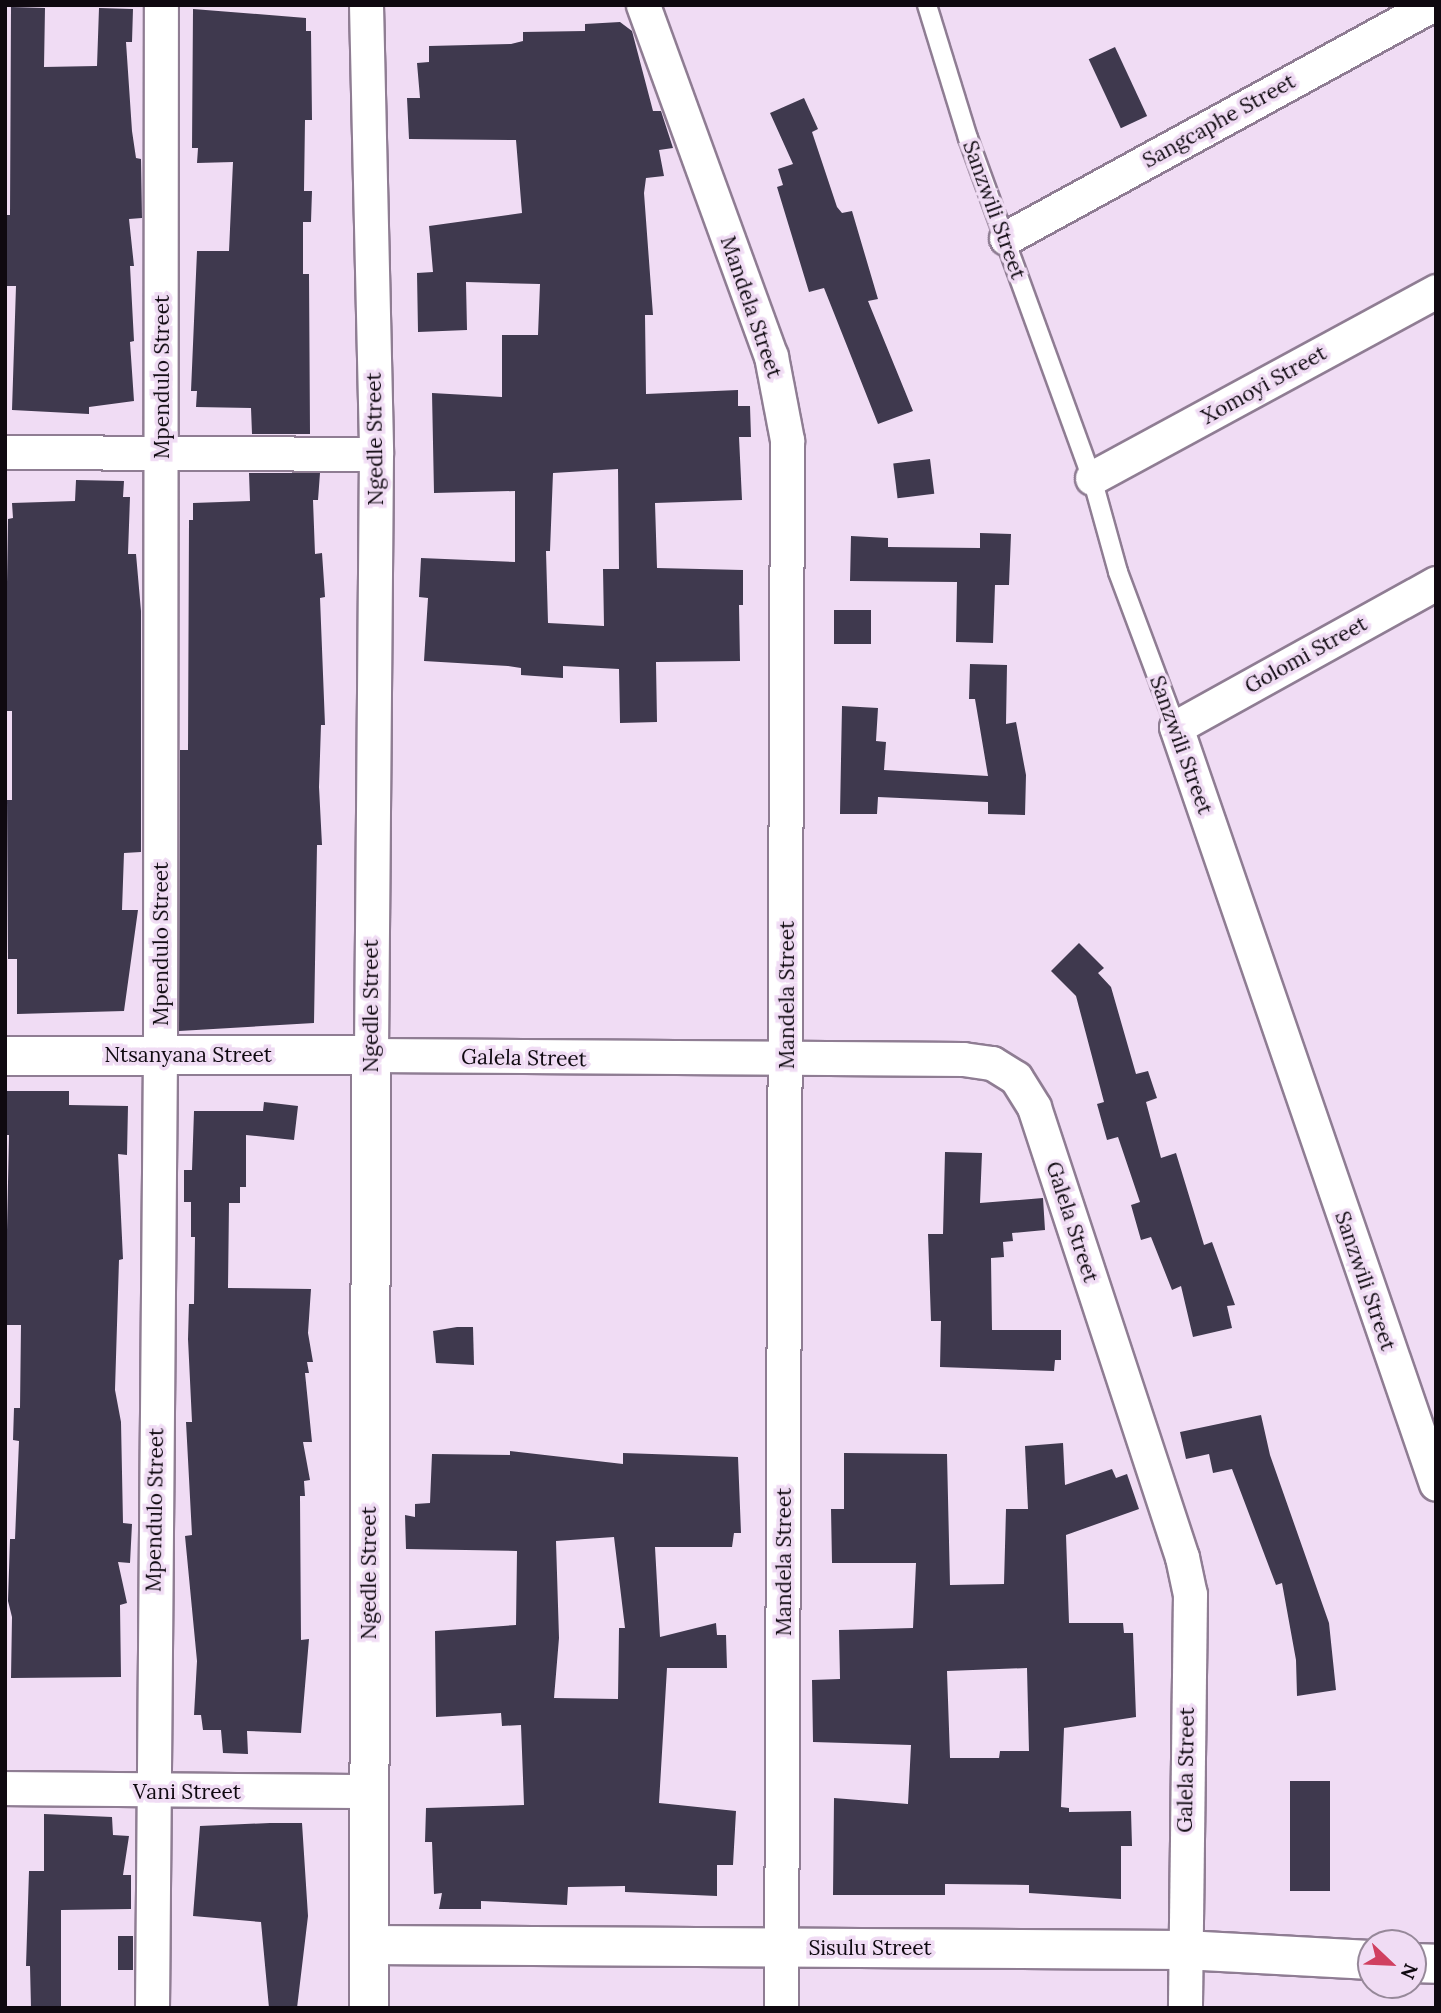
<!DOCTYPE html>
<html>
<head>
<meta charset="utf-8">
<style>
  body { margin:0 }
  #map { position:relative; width:1441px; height:2013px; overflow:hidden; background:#f0dcf4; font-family:Lora,serif }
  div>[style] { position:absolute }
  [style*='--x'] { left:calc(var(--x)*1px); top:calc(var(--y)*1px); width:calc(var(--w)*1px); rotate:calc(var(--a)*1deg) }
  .building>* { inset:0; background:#3f394e; transform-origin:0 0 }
  .roads { filter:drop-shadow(2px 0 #8f7d93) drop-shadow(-2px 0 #8f7d93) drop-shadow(0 2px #8f7d93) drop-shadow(0 -2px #8f7d93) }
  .service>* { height:18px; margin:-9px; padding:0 9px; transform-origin:9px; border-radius:9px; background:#fff }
  .minor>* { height:33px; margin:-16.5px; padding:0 16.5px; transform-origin:16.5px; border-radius:16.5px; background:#fff }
  .tertiary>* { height:38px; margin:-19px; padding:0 19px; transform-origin:19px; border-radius:19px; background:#fff }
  span { translate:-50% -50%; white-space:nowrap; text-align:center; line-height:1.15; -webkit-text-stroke:7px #f0dcf4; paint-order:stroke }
  .street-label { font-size:21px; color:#0f0910 }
  .frame { position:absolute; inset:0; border:7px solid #0f0910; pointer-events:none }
  .north { position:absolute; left:1357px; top:1929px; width:70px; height:70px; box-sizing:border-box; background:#f0dcf4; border:2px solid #968899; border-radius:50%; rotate:113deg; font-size:19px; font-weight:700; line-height:28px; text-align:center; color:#0f0910 }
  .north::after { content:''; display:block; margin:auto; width:24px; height:32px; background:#d04060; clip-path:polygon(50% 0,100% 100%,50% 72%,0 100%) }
</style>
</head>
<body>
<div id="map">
  <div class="building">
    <div style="clip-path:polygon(11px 7px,45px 8px,44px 67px,97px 66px,99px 8px,133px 9px,132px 42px,126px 42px,132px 131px,136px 158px,141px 159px,142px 218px,129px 219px,134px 266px,130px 266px,134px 341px,130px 342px,134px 401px,89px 407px,89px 414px,12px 410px,16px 286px,6px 286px,5px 268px,5px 215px,10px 215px)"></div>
    <div style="clip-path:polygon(193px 9px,306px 18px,306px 31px,311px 31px,312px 120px,305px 120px,304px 191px,312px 191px,311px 222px,303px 222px,303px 274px,309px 274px,310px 434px,252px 434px,251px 408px,196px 407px,197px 391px,191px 391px,197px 251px,229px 251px,233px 162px,197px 163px,198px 148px,192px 148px)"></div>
    <div style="clip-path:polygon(evenodd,620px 22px,632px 31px,653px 111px,661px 111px,673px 148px,659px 150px,664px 176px,646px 178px,644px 193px,653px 315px,645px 315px,646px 394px,738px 390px,738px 406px,750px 406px,751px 437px,739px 437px,742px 500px,655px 503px,657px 568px,743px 570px,743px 605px,739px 605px,740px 661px,656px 662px,657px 722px,620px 723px,619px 669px,563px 666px,563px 678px,521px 675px,521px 668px,508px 666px,424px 661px,428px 598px,419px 597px,421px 558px,515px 562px,515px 491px,434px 493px,432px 393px,502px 397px,502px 335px,538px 335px,540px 284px,466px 282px,467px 330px,418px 332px,417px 273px,433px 272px,429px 226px,522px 213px,516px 140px,409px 139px,407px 98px,420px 98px,417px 63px,429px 62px,429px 46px,511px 44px,523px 41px,523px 32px,585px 31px,585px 24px,620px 22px,618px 469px,619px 569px,603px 569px,604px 626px,548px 623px,546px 551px,550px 551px,553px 473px,618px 469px)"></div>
    <div style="left:1115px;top:47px;width:76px;height:29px;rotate:65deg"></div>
    <div style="clip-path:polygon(804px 98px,818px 129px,812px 132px,837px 207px,842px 213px,852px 211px,878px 299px,868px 301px,913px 411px,878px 424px,824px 288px,809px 292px,777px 187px,783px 185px,778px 169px,793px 164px,770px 113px)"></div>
    <div style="left:930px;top:459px;width:35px;height:37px;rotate:83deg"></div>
    <div style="clip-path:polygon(249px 473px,320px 473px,318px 500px,313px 500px,315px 554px,322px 553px,325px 597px,320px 598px,325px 725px,321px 725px,319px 787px,322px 845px,317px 845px,314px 1023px,179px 1031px,180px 750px,188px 750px,189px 520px,193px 520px,193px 503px,250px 501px)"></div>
    <div style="clip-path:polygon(76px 480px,124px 481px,123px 497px,130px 497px,128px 554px,136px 554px,141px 611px,141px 852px,124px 853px,122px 910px,138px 910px,124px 1011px,17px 1014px,17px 959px,8px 959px,7px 800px,12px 800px,12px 711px,5px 711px,8px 519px,13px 518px,12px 503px,75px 501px)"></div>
    <div style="clip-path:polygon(980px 533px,1011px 534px,1009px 585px,995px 585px,993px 643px,956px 642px,957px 582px,850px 581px,851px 536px,888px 538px,888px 547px,980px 548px)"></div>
    <div style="left:834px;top:610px;width:37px;height:34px"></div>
    <div style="clip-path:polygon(970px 664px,1007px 665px,1006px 724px,1016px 722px,1026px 775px,1025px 815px,988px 814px,988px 802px,878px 797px,877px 814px,840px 814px,842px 706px,878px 708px,876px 741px,886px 742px,884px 770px,988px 776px,975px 699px,969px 699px)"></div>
    <div style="clip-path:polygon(1079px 943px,1104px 968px,1098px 973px,1111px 987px,1136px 1074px,1148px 1071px,1157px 1098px,1146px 1102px,1161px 1158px,1176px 1153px,1204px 1245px,1212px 1242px,1235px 1305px,1227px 1306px,1232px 1328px,1193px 1337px,1181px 1286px,1172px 1290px,1151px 1237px,1141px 1240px,1131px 1205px,1140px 1202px,1118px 1137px,1107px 1140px,1097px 1104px,1104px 1102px,1076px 996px,1051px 971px)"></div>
    <div style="clip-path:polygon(5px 1091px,69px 1091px,69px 1105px,128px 1106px,127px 1155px,118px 1154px,123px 1259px,119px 1260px,115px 1390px,121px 1422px,123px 1523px,132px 1524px,130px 1563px,118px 1562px,127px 1603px,120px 1605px,121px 1677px,11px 1678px,12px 1617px,8px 1601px,10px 1539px,15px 1539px,19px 1441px,13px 1440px,14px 1408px,20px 1408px,21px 1325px,5px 1325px,9px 1135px,5px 1135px)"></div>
    <div style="clip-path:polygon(264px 1102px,298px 1106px,294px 1140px,246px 1135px,246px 1187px,240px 1187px,240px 1203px,229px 1203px,228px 1288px,311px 1289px,308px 1333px,313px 1362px,307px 1362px,309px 1373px,305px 1373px,312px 1442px,303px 1442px,310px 1480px,304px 1481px,305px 1496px,300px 1496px,301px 1640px,309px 1639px,301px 1733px,247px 1731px,248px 1754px,223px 1753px,221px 1730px,203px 1730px,201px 1715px,194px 1715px,197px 1661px,185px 1536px,192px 1535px,186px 1422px,192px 1422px,188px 1339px,189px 1304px,194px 1304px,195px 1237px,191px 1237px,191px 1202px,184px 1202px,184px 1170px,192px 1170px,194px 1111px,263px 1111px)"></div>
    <div style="clip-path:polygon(945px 1152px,982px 1153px,980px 1203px,1043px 1198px,1045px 1230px,1012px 1233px,1013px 1241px,1003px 1242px,1004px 1257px,991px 1258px,992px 1330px,1061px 1330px,1061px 1360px,1055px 1360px,1054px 1371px,940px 1367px,941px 1321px,931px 1321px,928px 1234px,943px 1234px)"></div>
    <div style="clip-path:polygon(457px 1327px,473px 1327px,474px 1365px,436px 1363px,433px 1331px)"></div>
    <div style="clip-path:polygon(1261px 1415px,1270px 1455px,1329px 1623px,1336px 1690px,1297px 1696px,1296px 1660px,1282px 1583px,1276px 1585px,1232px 1469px,1213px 1473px,1209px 1454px,1186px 1459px,1180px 1432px)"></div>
    <div style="clip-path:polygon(evenodd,1063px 1443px,1065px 1485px,1112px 1469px,1116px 1478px,1127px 1474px,1139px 1509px,1066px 1535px,1069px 1623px,1123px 1623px,1124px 1633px,1133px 1633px,1136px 1717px,1064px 1728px,1061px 1807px,1069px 1808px,1069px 1812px,1131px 1811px,1132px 1846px,1121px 1846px,1121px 1899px,1029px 1893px,1029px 1885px,945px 1884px,945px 1895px,833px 1895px,834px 1798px,908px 1804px,911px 1745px,813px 1742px,812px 1680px,840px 1679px,839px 1630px,913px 1628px,916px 1563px,832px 1563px,831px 1509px,844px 1509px,844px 1453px,947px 1454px,950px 1585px,1004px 1584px,1006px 1509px,1028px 1509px,1025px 1446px,1063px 1443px,1027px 1668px,1029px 1751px,1000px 1751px,999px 1758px,950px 1758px,947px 1671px,1027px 1668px)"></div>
    <div style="clip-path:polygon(evenodd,510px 1451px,623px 1464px,623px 1453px,738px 1457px,741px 1533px,734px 1533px,732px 1547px,655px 1547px,660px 1637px,716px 1623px,717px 1635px,726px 1635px,727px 1668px,667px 1668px,659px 1803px,736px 1811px,733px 1865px,717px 1865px,717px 1896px,625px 1892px,625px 1886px,568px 1887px,567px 1905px,481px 1901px,481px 1909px,439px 1909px,442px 1893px,434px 1894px,432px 1842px,425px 1842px,426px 1808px,524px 1805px,521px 1725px,502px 1726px,501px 1713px,436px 1717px,435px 1631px,516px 1625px,517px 1551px,406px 1549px,405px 1515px,415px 1517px,415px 1504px,430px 1503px,432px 1454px,510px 1455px,510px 1451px,614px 1537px,625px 1628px,619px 1628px,618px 1699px,554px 1698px,559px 1638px,556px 1541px,614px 1537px)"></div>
    <div style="left:1290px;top:1781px;width:40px;height:110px"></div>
    <div style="clip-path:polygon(44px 1814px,112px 1817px,113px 1835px,129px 1836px,123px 1875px,131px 1875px,131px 1909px,61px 1910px,61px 2008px,31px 2008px,30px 1966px,26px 1966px,29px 1871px,44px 1871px)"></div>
    <div style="clip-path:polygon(270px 1823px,302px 1823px,308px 1916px,297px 2008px,269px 2008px,261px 1922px,193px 1916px,200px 1826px)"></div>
    <div style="left:118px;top:1936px;width:15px;height:34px"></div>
  </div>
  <div class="roads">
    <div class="service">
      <div style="--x:927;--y:5;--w:139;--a:72.9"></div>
      <div style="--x:968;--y:138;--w:362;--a:70"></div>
      <div style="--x:1092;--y:478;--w:98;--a:74.5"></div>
      <div style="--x:1118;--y:572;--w:165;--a:69.5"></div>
    </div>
    <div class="minor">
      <div style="--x:366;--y:5;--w:449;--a:88.7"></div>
      <div style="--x:376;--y:454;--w:601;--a:90.48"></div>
      <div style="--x:371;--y:1055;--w:592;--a:0.39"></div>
      <div style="--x:963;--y:1059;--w:29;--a:8"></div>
      <div style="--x:992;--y:1063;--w:28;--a:32"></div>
      <div style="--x:1016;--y:1078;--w:34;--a:58"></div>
      <div style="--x:1034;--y:1107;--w:474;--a:71.8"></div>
      <div style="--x:1182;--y:1557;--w:38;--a:78"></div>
      <div style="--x:1190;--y:1594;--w:414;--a:90.7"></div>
      <div style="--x:643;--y:5;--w:374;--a:70"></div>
      <div style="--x:771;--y:356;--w:86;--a:79.2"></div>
      <div style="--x:787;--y:440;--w:1568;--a:90.22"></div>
      <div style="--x:1006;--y:238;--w:485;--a:-28.7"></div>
      <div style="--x:5;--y:452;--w:371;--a:0.3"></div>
      <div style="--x:1092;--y:478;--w:392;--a:-28.5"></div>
      <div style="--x:1436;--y:583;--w:297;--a:151"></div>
      <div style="--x:1176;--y:727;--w:800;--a:71.04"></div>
      <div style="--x:5;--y:1788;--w:364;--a:0.5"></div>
      <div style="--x:152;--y:2008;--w:953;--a:-89.52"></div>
      <div style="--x:160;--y:1055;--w:1050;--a:-89.95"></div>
    </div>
    <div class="tertiary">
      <div style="--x:5;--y:1056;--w:366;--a:-0.2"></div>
      <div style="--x:371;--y:1055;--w:953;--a:90.12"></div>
      <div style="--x:369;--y:1945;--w:815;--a:0.35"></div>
      <div style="--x:1184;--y:1950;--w:187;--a:3.1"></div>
      <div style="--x:1413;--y:1963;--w:23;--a:2"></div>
    </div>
  </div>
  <div class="street-label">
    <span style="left:1219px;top:121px;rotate:-29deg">Sangcaphe Street</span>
    <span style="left:994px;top:210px;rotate:70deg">Sanzwili Street</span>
    <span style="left:751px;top:307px;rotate:71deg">Mandela Street</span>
    <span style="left:162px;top:377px;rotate:-90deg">Mpendulo Street</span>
    <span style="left:1264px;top:385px;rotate:-29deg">Xomoyi Street</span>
    <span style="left:375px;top:439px;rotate:-91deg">Ngedle Street</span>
    <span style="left:1306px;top:655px;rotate:-29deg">Golomi Street</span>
    <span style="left:1181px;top:745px;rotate:70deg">Sanzwili Street</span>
    <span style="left:161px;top:944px;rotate:-90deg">Mpendulo Street</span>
    <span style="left:787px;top:995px;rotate:-90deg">Mandela Street</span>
    <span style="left:371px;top:1006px;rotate:-90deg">Ngedle Street</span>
    <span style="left:188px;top:1055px">Ntsanyana Street</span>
    <span style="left:524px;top:1058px;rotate:1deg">Galela Street</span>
    <span style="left:1072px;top:1222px;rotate:72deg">Galela Street</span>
    <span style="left:1365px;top:1281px;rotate:71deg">Sanzwili Street</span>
    <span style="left:155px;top:1510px;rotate:-89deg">Mpendulo Street</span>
    <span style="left:784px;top:1562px;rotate:-90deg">Mandela Street</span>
    <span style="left:369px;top:1573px;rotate:-90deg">Ngedle Street</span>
    <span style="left:1186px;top:1770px;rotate:-89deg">Galela Street</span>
    <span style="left:187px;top:1792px">Vani Street</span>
    <span style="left:870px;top:1948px">Sisulu Street</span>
  </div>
  <div class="frame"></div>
  <div class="north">N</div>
</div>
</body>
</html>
